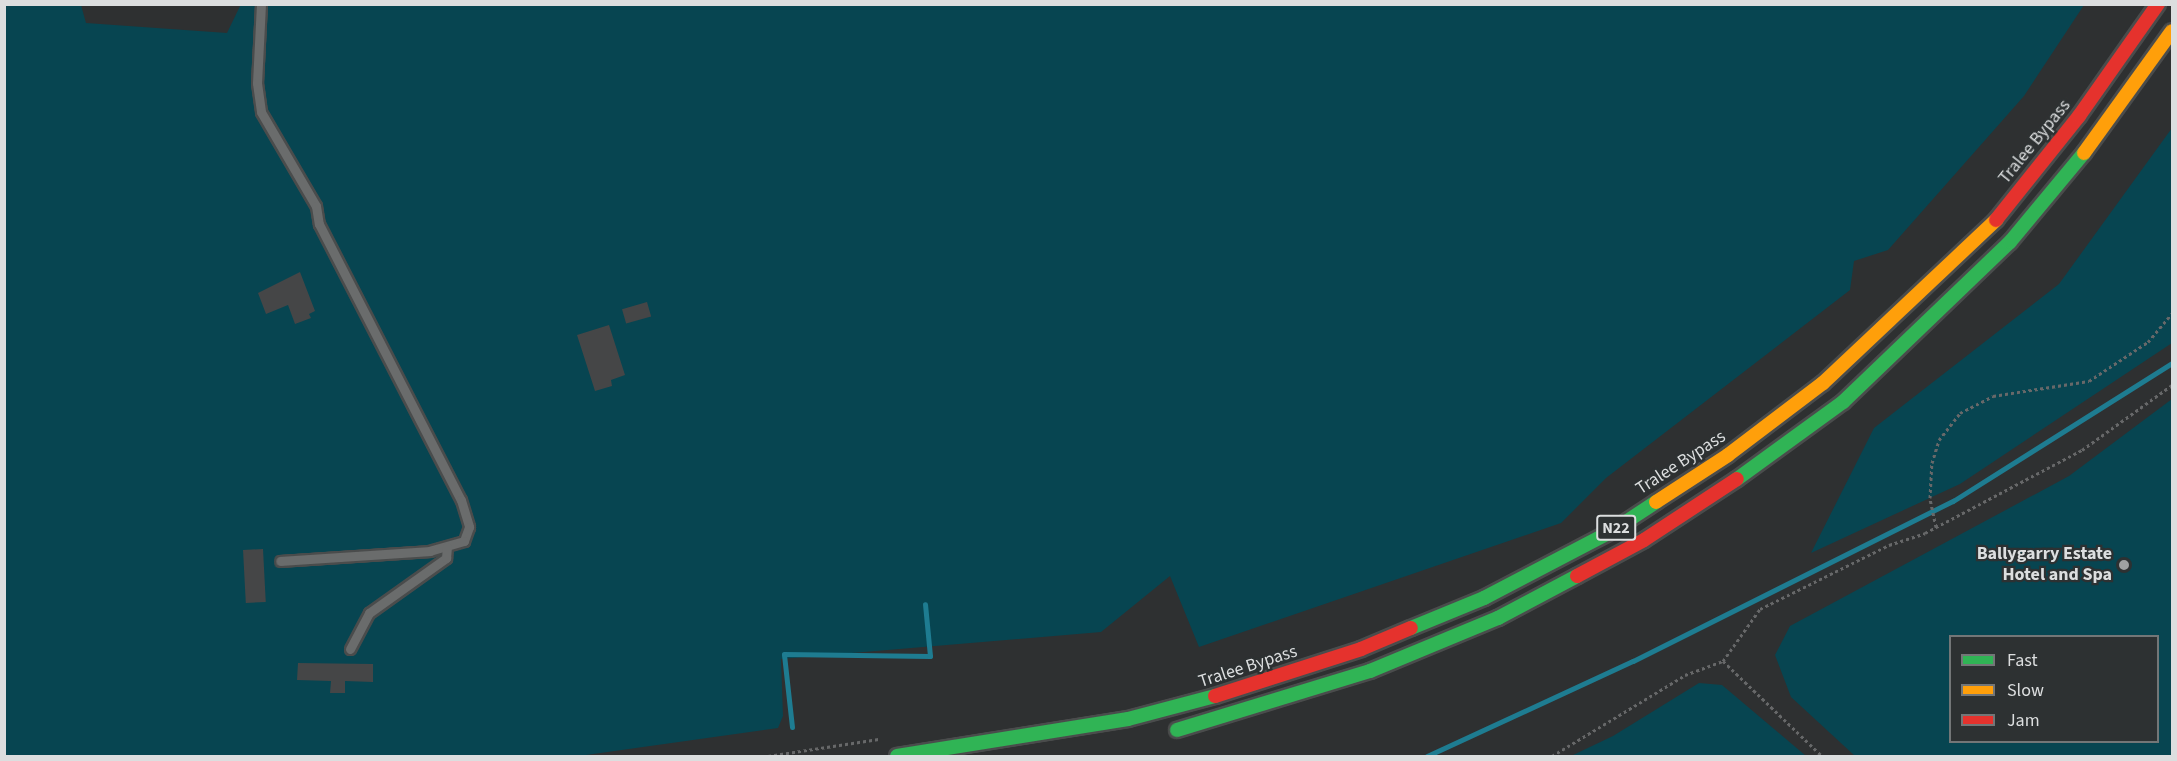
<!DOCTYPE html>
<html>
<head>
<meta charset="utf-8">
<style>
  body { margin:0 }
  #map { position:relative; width:2177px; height:761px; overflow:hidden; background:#2e3031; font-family:"Source Sans 3",sans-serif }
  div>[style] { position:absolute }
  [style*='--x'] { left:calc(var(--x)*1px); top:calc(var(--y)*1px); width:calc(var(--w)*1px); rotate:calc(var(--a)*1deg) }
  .green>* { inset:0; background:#074551 }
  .stream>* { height:5px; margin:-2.5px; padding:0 2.5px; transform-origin:2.5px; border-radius:2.5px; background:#1e7c91 }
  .building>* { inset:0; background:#454647; transform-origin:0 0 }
  .path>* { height:3px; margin-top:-1.5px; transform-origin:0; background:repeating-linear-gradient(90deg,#676869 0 3px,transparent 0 6px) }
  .roads { filter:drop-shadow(2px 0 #4a4c4c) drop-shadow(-2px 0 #4a4c4c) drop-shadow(0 2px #4a4c4c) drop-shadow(0 -2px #4a4c4c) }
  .lane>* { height:9px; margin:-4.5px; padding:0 4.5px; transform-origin:4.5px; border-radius:4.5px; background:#6a6c6c }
  .fast>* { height:14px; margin:-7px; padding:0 7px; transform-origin:7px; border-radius:7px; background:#30b455 }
  .slow>* { height:14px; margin:-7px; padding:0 7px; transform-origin:7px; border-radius:7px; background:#ff9f0a }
  .jam>* { height:14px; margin:-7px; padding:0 7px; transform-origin:7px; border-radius:7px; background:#e5322d }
  .dots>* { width:16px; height:16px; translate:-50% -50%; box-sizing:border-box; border:3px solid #2d3132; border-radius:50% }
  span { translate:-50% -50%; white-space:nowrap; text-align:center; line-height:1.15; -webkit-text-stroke:4.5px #2d3132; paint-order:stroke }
  .shield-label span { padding:2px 4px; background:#2d3132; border:2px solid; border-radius:4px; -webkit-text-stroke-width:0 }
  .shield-label { font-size:16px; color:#dcdedf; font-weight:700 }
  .street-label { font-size:18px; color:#dcdedf }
  .poi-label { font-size:18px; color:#dcdedf; font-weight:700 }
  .right { translate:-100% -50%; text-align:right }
  .frame { position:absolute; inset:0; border:6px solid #dcdedf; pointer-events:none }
  .legend { position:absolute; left:1949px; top:635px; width:210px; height:108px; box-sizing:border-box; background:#2d3132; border:2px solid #737677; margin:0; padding:8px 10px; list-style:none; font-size:18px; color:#dcdedf }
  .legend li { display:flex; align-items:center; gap:12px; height:30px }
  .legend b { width:30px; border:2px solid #737677 }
</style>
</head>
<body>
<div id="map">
  <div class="green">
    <div style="clip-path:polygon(241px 4px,2084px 5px,2024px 96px,1888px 250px,1854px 261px,1850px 290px,1606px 478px,1561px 523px,1199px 647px,1170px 576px,1101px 632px,781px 659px,783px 716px,778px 728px,579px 756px,5px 756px,4px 5px,81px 5px,86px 23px,227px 33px)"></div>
    <div style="clip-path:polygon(2172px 128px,2172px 343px,1960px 484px,1811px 553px,1874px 428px,2059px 284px)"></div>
    <div style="clip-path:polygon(evenodd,2172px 399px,2172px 756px,1855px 756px,1791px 697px,1775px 655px,1790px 626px,2069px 476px,2172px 399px,1950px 636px,2158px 636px,2158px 742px,1950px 742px,1950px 636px)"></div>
    <div style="clip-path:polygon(1699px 683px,1722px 685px,1806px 756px,1571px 756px,1613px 736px)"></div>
  </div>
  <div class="stream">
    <div style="--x:792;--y:727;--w:73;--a:-96.3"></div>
    <div style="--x:784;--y:654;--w:146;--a:0.8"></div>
    <div style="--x:930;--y:656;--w:52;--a:-95.5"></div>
    <div style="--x:1427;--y:756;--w:227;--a:-24.8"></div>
    <div style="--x:1633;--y:661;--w:358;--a:-26.6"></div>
    <div style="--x:1953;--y:501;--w:259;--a:-32.2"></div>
  </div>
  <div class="building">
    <div style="clip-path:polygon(300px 272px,315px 311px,309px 314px,311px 318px,295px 324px,288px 305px,266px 314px,258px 293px)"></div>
    <div style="left:647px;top:302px;width:15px;height:26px;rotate:74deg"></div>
    <div style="clip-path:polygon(609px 325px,625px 375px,611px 380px,612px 386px,595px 391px,577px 335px)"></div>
    <div style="left:263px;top:549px;width:53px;height:20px;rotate:87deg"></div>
    <div style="clip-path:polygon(298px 663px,373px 664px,373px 682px,345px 681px,345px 693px,330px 693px,331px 681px,297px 680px)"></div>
  </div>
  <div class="path">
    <div style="--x:1936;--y:527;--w:30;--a:-102"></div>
    <div style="--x:1930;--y:498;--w:35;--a:-87"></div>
    <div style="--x:1932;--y:463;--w:24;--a:-73"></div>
    <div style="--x:1939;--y:440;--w:34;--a:-52"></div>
    <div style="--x:1960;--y:413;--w:37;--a:-27"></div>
    <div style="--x:1993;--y:396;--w:97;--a:-8.9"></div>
    <div style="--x:2089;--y:381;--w:71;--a:-33.5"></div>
    <div style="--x:2148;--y:342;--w:38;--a:-50"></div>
    <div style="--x:1723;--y:661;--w:137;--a:43.8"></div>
    <div style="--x:768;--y:756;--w:112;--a:-8.7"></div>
    <div style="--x:1552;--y:756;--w:156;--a:-31.3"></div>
    <div style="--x:1685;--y:675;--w:40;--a:-20.2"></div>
    <div style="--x:1723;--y:661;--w:64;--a:-54.6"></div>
    <div style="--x:1760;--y:609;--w:144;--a:-26.4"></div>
    <div style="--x:1889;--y:545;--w:38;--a:-18"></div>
    <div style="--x:1925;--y:533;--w:178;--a:-27.9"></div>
    <div style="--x:2082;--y:450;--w:111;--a:-35.8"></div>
  </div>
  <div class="roads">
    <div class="lane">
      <div style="--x:261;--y:4;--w:79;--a:92.9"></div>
      <div style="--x:257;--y:83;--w:29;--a:82"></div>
      <div style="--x:261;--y:112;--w:109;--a:59.7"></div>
      <div style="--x:316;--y:206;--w:18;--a:81"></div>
      <div style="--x:319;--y:224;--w:310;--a:62.8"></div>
      <div style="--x:461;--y:500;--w:28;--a:73"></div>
      <div style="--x:469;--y:527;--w:15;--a:110"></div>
      <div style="--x:464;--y:541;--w:35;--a:164"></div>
      <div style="--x:430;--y:551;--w:150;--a:176.2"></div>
      <div style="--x:350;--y:649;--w:41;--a:-62.2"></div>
      <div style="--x:369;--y:613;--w:95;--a:-35.5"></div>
      <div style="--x:446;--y:558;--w:11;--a:-85"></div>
    </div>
    <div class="fast">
      <div style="--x:1737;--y:479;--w:131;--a:-36"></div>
      <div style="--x:1843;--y:402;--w:231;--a:-43.8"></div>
      <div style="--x:2010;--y:242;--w:116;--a:-50.3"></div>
      <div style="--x:1411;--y:628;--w:79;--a:-22.3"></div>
      <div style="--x:1484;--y:598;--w:144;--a:-27.6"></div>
      <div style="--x:1612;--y:531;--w:53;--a:-33.4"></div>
      <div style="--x:1177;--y:730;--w:202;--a:-17"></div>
      <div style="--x:1370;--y:671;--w:139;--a:-22.5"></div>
      <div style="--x:1498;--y:618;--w:89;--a:-28"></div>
      <div style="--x:897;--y:756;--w:234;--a:-9.1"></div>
      <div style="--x:1128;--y:719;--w:90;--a:-14.8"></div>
    </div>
    <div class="slow">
      <div style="--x:2084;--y:153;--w:150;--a:-54.2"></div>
      <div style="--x:1656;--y:502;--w:86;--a:-33.1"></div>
      <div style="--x:1728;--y:455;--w:119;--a:-37.2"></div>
      <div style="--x:1823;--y:383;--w:238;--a:-43.3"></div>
    </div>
    <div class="jam">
      <div style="--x:1996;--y:220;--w:133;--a:-51.4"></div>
      <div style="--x:2079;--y:116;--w:137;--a:-54.8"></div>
      <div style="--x:1577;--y:576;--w:76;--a:-28.2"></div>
      <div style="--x:1644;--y:540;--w:111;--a:-33.3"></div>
      <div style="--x:1215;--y:696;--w:153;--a:-17.8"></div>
      <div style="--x:1361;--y:649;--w:54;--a:-22.8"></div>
    </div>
  </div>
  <div class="dots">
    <div style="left:2124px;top:565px;background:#9fa1a2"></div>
  </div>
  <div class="shield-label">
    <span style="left:1616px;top:528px">N22</span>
  </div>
  <div class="street-label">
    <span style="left:2035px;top:142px;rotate:-51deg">Tralee Bypass</span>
    <span style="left:1681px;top:463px;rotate:-33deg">Tralee Bypass</span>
    <span style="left:1248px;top:667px;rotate:-18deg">Tralee Bypass</span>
  </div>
  <div class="poi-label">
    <span class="right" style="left:2112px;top:565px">Ballygarry Estate<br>Hotel and Spa</span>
  </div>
  <div class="frame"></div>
  <ul class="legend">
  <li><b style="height:8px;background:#30b455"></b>Fast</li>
  <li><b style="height:8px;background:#ff9f0a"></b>Slow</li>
  <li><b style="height:8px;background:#e5322d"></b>Jam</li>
  </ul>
</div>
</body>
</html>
